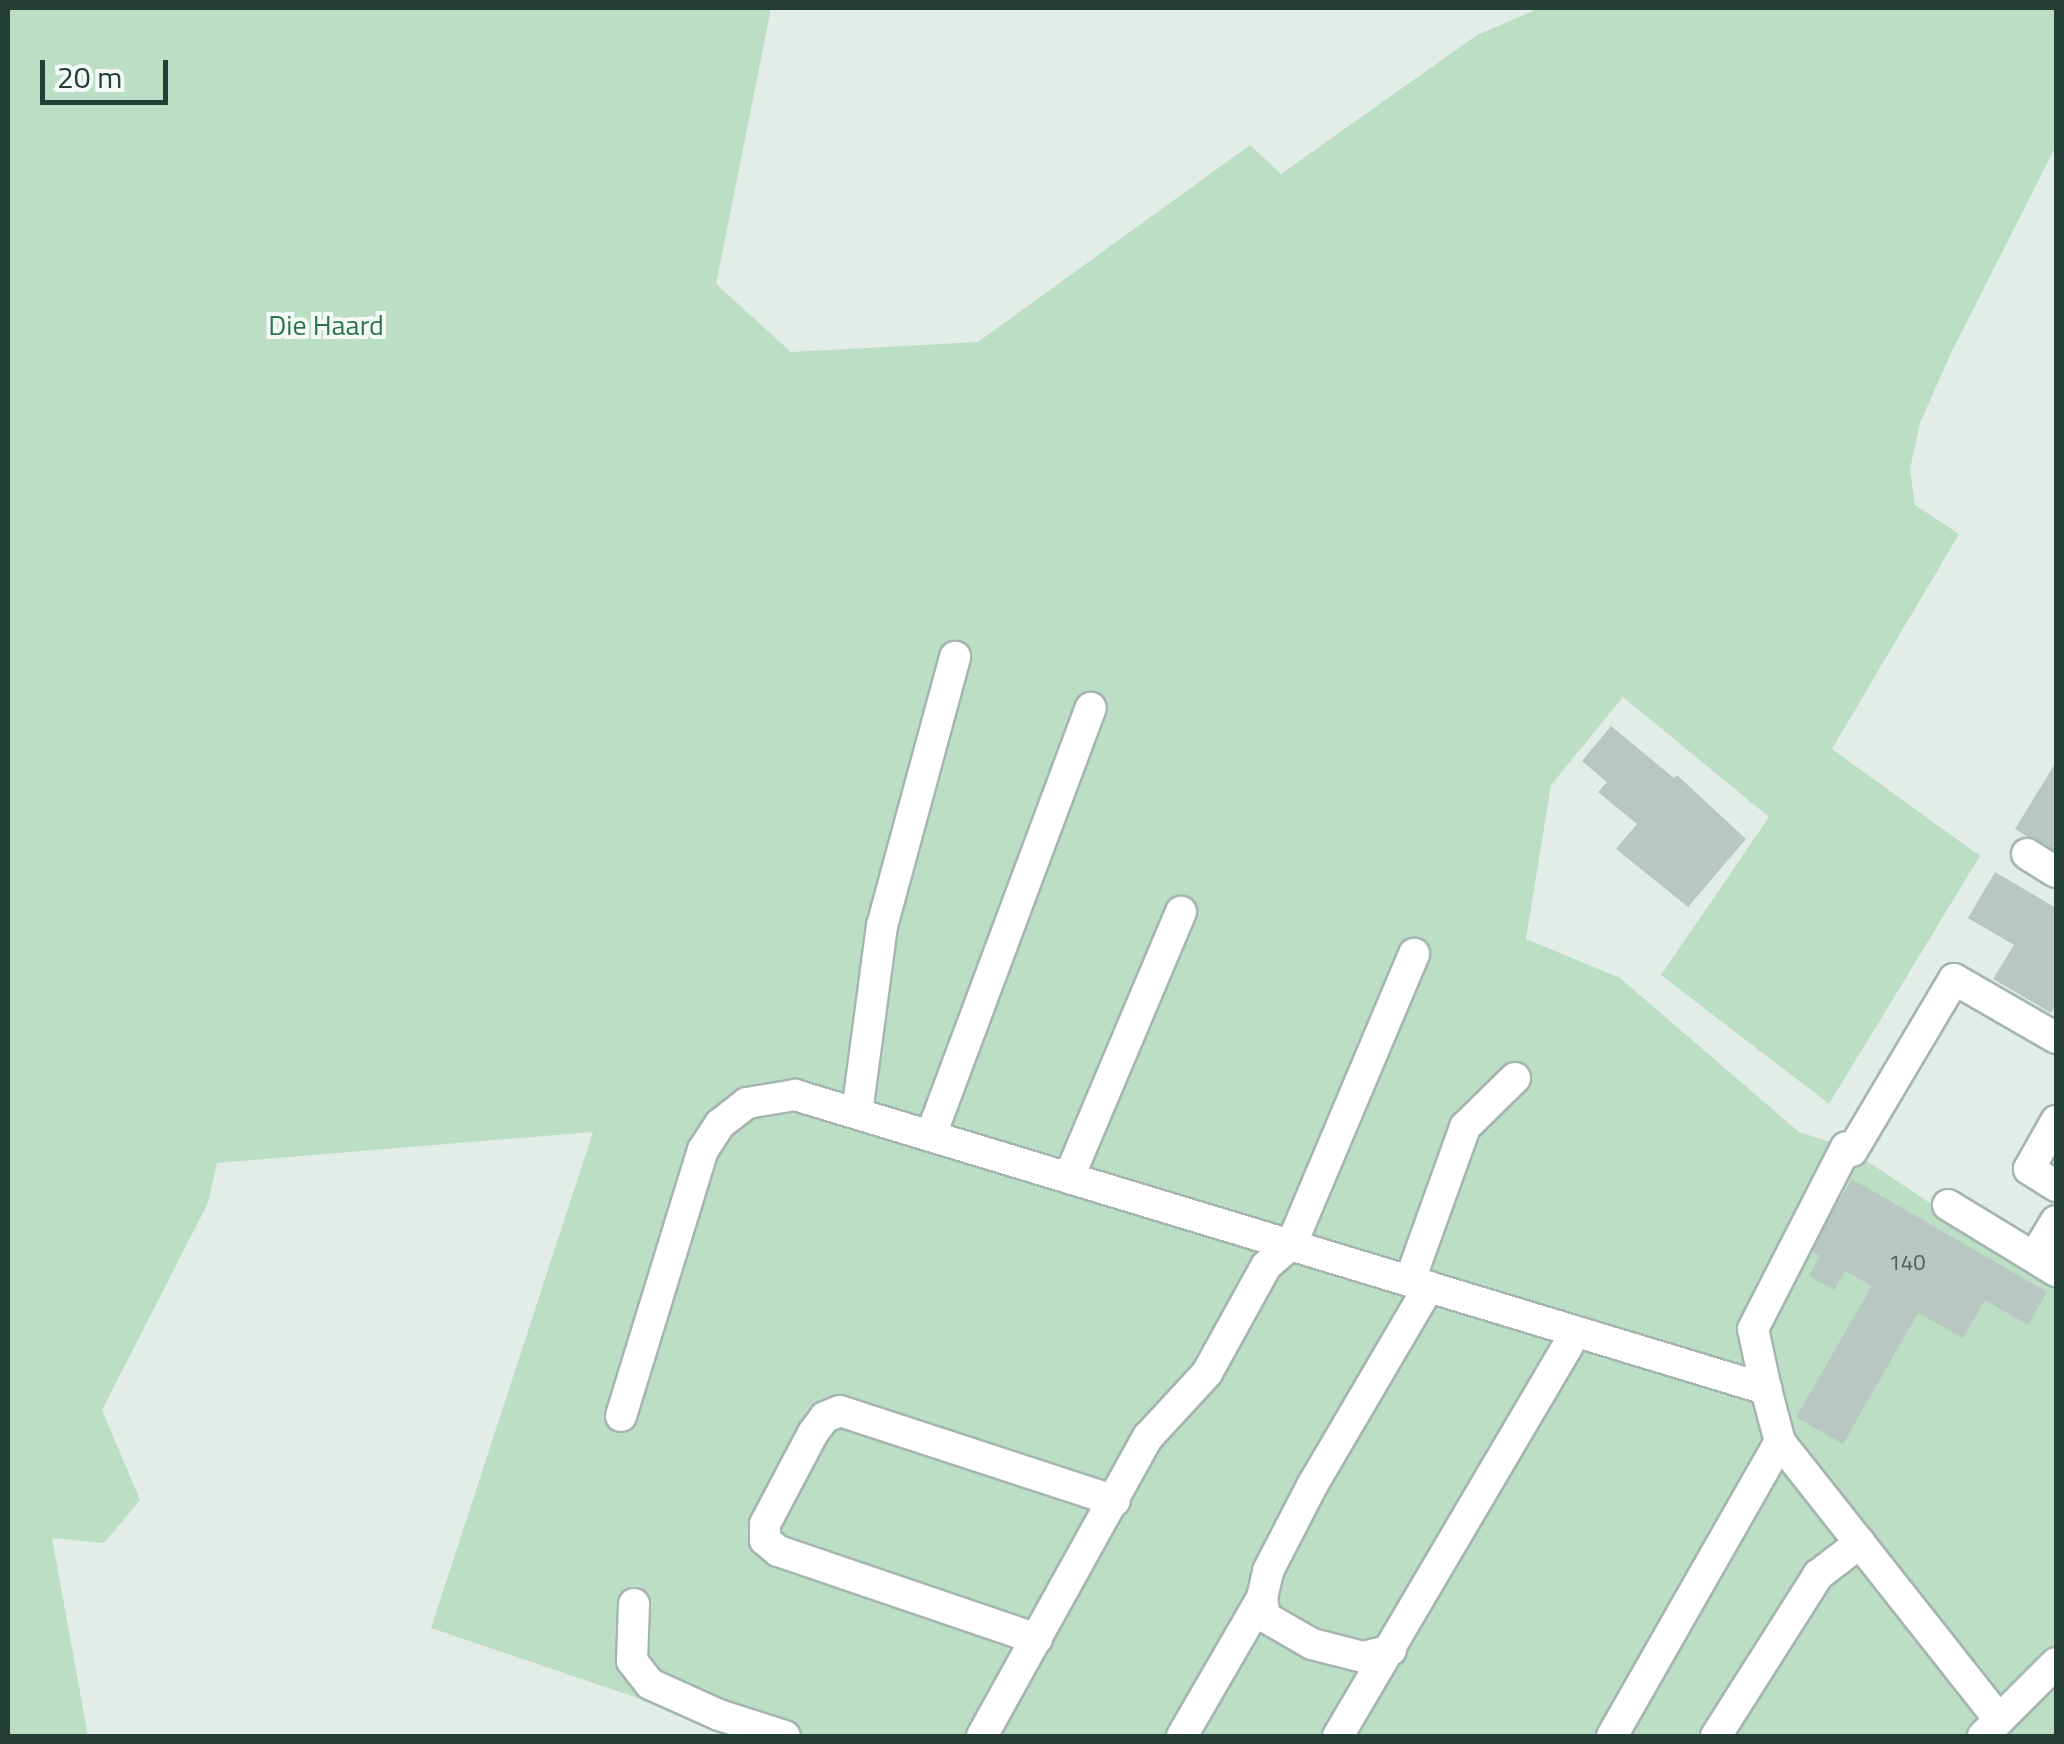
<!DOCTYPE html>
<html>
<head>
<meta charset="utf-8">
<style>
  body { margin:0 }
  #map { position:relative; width:2064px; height:1744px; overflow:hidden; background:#e3ede8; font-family:"Titillium Web",sans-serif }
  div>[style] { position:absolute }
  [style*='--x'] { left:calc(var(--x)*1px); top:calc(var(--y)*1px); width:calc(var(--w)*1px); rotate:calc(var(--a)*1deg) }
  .green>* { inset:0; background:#bcdec5 }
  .building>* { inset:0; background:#b8c7c1 }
  .roads { filter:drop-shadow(2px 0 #a5b5af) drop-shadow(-2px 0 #a5b5af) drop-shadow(0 2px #a5b5af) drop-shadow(0 -2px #a5b5af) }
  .minor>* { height:30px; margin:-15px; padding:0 15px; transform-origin:15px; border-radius:15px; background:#fff }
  span { translate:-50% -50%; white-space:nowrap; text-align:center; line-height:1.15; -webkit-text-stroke:8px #f3f9f6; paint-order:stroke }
  .number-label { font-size:22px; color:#48605a }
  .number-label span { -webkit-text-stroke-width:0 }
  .park-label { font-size:28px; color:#2d7549 }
  .frame { position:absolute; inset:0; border:10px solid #223e37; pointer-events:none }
  .scale { position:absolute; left:40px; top:60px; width:128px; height:45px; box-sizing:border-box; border:5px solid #223e37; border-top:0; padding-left:12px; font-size:30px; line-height:35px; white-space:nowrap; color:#223e37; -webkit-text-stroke:8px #f3f9f6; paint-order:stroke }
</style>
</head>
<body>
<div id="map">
  <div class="green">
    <div style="clip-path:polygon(8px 8px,771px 8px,716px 284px,791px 352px,978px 342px,1250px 145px,1281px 174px,1477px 35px,1540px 8px,2056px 8px,2056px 146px,1951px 353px,1920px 423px,1910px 469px,1915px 505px,1959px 534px,1832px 749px,1980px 856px,1829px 1104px,1661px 975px,1769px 817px,1623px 697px,1551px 785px,1526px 939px,1620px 978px,1799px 1132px,1846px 1147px,2056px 1287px,2056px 1736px,750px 1736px,431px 1628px,593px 1132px,217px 1163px,208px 1203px,102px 1410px,140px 1500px,104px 1543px,52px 1538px,88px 1736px,8px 1736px)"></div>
  </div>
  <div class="building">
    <div style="clip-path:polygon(1611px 726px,1674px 778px,1677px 775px,1746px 839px,1688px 907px,1616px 849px,1637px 824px,1598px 792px,1607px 782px,1582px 761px)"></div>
    <div style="clip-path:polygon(2056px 762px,2056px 855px,2015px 829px)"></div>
    <div style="clip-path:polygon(1995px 872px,2056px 908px,2056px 1005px,2051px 1013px,1993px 979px,2014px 945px,1968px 918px)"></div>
    <div style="clip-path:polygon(1852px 1179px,2047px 1292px,2028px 1325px,1985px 1300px,1963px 1338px,1918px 1313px,1843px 1444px,1796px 1417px,1872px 1286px,1845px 1271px,1834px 1290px,1809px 1276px,1820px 1256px,1810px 1251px)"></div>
  </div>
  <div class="roads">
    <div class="minor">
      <div style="--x:2027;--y:854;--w:34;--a:32"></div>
      <div style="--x:857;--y:1113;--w:189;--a:-82.4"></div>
      <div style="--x:882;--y:926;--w:279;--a:-74.8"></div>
      <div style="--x:2056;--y:1121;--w:55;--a:119.4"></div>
      <div style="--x:2029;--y:1169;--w:32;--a:32"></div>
      <div style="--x:931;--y:1135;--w:456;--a:-69.5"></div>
      <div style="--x:1852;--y:1151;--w:200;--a:-59.3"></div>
      <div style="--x:1954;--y:979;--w:118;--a:30"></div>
      <div style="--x:1069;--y:1177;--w:288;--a:-67.1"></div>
      <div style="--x:1948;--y:1205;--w:127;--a:31.4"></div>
      <div style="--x:2034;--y:1257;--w:42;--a:-58.6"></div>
      <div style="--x:1410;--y:1280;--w:163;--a:-70.2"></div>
      <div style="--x:1465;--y:1127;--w:70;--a:-44.4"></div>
      <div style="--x:1766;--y:1389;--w:61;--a:-102.2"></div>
      <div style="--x:1753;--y:1329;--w:204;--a:-62.9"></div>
      <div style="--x:621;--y:1416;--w:278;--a:-72.9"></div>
      <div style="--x:703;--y:1150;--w:31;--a:-57"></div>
      <div style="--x:720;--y:1124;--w:34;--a:-38"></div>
      <div style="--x:747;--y:1103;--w:49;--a:-9.5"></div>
      <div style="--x:795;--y:1095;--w:1015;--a:16.85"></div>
      <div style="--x:1766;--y:1389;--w:55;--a:75.2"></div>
      <div style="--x:1780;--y:1442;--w:353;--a:51.7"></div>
      <div style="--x:634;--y:1604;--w:57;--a:92"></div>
      <div style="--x:632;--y:1661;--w:29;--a:52"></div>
      <div style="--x:650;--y:1684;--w:76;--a:24.2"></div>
      <div style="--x:719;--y:1715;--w:69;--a:17.7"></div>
      <div style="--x:1037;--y:1639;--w:274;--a:-161.2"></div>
      <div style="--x:778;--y:1551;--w:17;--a:-140"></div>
      <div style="--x:765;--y:1540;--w:16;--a:-90"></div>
      <div style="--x:765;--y:1524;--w:103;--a:-62.2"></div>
      <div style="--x:813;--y:1433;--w:20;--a:-53"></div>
      <div style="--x:825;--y:1417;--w:16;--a:-22"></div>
      <div style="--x:840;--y:1411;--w:289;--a:18.1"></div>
      <div style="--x:1391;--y:1650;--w:29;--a:166"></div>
      <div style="--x:1363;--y:1657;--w:53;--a:-165.7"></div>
      <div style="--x:1312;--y:1644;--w:54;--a:-150.1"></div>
      <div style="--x:1265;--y:1617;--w:19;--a:-99"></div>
      <div style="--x:1262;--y:1598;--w:28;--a:-77"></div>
      <div style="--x:1268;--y:1571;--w:98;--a:-62.7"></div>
      <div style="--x:1313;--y:1484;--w:229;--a:-59.6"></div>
      <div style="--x:982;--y:1736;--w:342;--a:-61"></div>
      <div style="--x:1148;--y:1437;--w:87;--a:-47.3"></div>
      <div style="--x:1207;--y:1373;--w:122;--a:-61.1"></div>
      <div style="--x:1266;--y:1266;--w:35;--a:-41"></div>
      <div style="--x:1292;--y:1243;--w:314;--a:-67.1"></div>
      <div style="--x:1182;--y:1736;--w:160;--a:-59.9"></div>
      <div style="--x:1338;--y:1736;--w:469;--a:-59.5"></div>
      <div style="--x:1612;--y:1736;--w:339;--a:-60.3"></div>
      <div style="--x:1716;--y:1736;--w:191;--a:-57.6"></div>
      <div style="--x:1818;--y:1575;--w:53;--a:-37.3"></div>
      <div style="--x:1983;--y:1736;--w:103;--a:-45"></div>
    </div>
  </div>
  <div class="number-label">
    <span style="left:1907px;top:1263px">140</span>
  </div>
  <div class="park-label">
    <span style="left:326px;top:325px">Die Haard</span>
  </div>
  <div class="frame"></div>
  <div class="scale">20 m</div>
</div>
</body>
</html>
